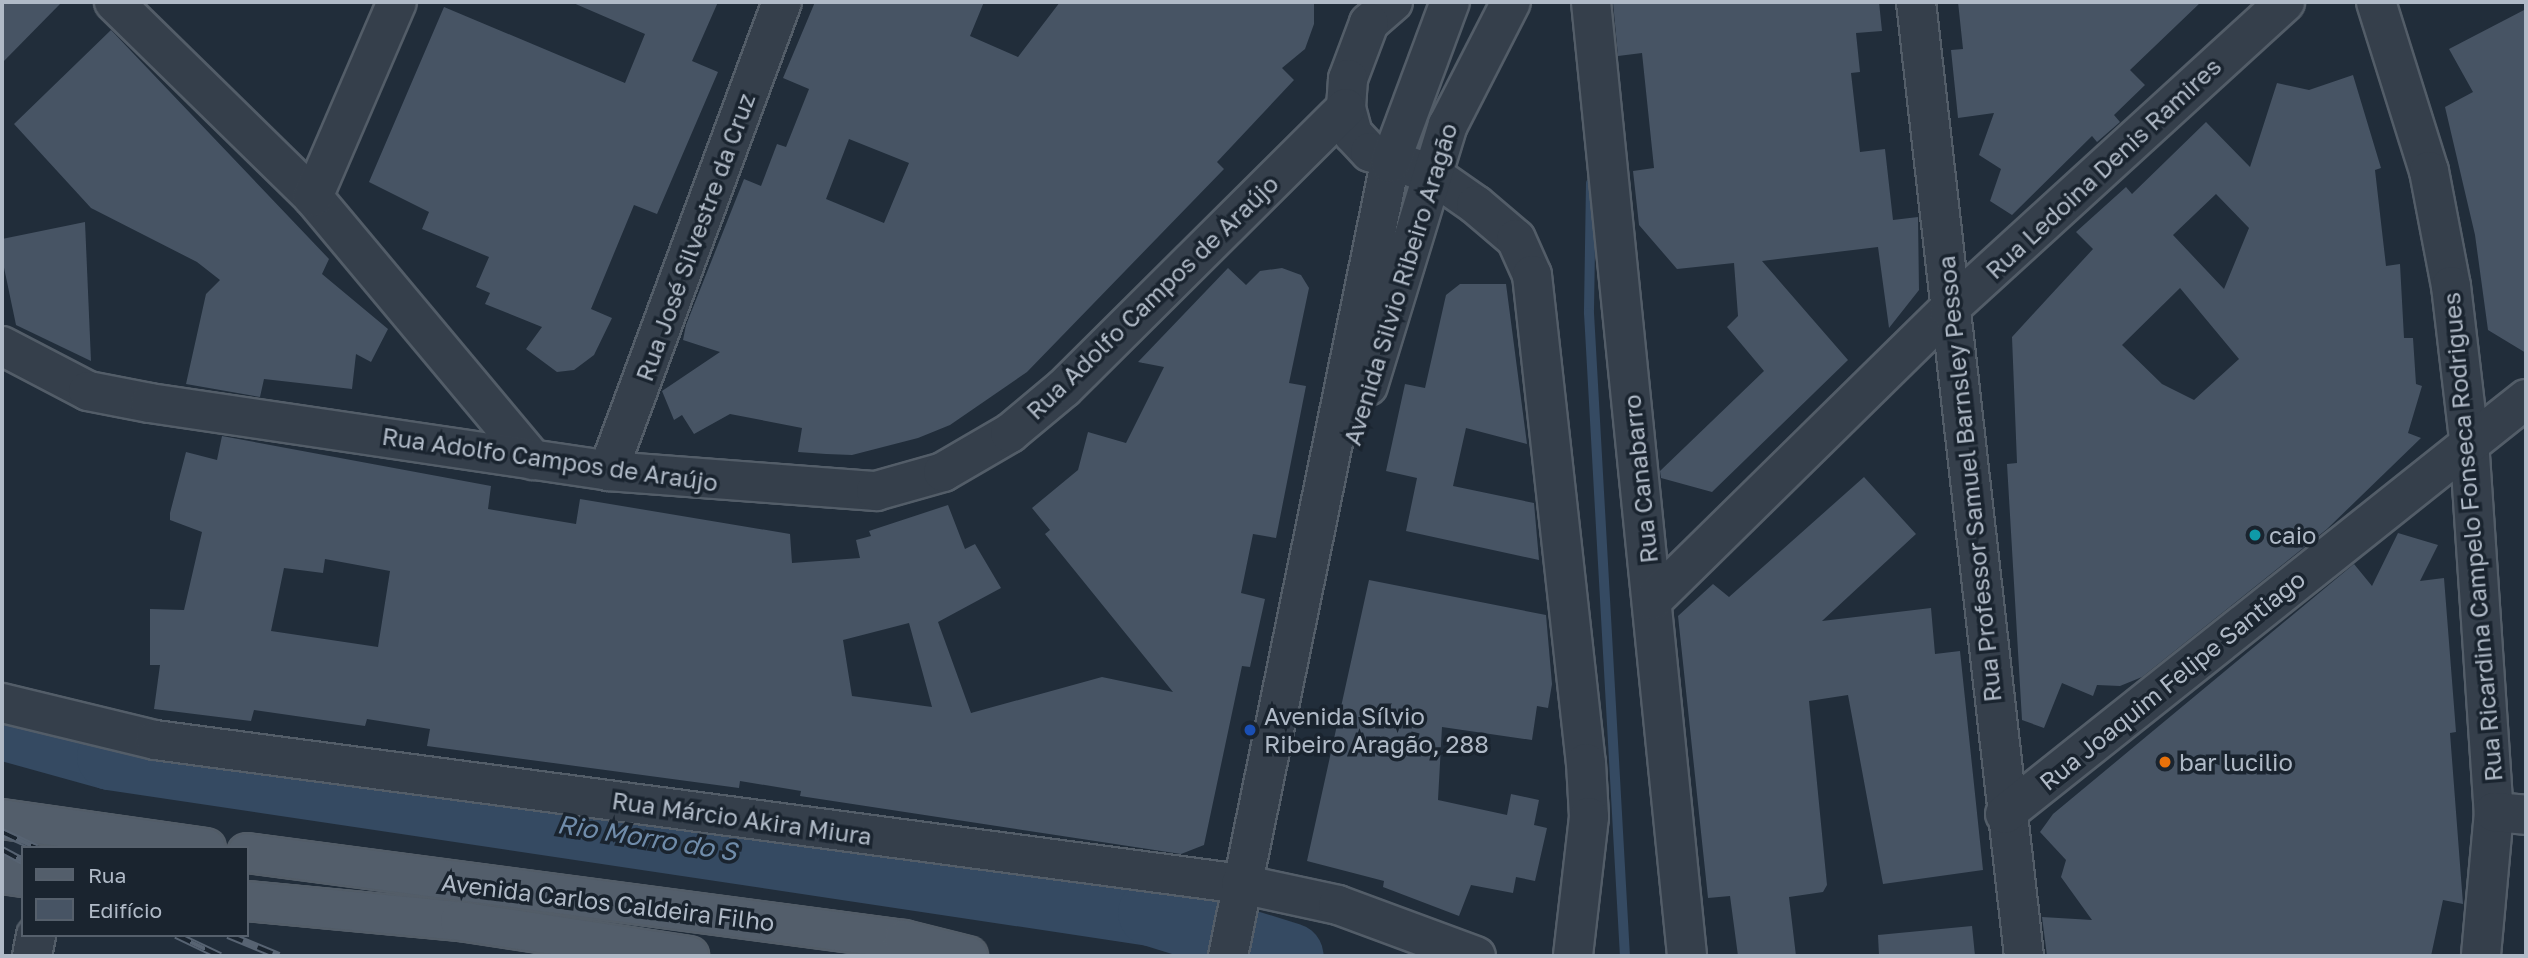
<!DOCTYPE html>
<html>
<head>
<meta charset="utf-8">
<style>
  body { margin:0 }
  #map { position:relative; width:2528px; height:958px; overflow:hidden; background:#212d3a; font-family:"Golos Text",sans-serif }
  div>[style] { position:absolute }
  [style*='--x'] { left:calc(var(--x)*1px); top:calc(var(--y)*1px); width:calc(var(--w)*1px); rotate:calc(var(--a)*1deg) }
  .stream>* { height:10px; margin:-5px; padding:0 5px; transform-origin:5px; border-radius:5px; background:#354a62 }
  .river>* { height:66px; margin:-33px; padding:0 33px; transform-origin:33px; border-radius:33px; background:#354a62 }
  .building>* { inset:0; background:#475464 }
  .roads { filter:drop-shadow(2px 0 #535d68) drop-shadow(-2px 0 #535d68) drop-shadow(0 2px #535d68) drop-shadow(0 -2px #535d68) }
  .minor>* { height:38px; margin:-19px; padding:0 19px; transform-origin:19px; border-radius:19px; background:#353f4b }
  .major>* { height:38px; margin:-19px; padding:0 19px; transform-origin:19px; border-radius:19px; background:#535e6b }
  .rail>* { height:8px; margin-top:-4px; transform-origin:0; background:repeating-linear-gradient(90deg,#1a242f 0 16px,#576372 0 32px); box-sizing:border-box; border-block:2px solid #576372 }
  .dots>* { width:19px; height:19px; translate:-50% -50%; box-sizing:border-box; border:4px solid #1a242f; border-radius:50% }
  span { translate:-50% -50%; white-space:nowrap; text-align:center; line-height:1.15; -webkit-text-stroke:7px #1a242f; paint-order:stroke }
  .street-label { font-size:24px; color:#b0bac7 }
  .poi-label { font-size:24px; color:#b0bac7 }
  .left { translate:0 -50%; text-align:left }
  .water-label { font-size:26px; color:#708caa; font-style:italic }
  .frame { position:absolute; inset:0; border:4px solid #b0bac7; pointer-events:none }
  .legend { position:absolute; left:21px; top:846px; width:228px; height:91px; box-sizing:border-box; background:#1a242f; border:2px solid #56606c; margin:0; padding:9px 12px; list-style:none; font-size:21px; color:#b0bac7 }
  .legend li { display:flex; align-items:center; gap:14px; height:35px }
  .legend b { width:35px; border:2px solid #56606c }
</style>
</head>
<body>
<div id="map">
  <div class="stream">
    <div style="--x:1591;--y:183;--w:130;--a:90.9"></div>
    <div style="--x:1589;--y:313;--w:644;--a:86.8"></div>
  </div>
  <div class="river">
    <div style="--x:2;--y:727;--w:112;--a:15.5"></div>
    <div style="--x:110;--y:757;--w:1053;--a:8.52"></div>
    <div style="--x:1151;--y:913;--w:146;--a:17.1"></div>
  </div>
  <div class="building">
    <div style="clip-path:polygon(2px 2px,62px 2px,2px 63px)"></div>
    <div style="clip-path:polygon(571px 2px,718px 2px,692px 61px,718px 72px,657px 214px,634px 205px,591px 309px,612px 318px,594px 355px,574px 370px,557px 372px,526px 349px,542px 327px,485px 304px,490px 293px,476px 287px,489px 257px,422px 229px,429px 212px,369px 182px,444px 7px,625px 83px,645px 34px)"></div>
    <div style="clip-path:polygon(evenodd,815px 2px,984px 2px,970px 36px,1018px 57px,1060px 2px,1314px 2px,1314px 24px,1305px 49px,1282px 68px,1294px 80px,1217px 162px,1224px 169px,1027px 372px,950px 425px,918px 438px,852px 455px,826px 454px,798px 452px,802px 428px,730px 414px,694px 434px,682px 415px,674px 420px,662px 391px,720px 352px,683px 340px,686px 325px,744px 179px,761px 186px,777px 144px,786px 147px,809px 89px,783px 78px,815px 2px,849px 139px,909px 163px,884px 223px,826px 199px,849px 139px)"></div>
    <div style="clip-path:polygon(1613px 2px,1879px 2px,1882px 31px,1856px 33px,1860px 72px,1851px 73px,1860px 152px,1885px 149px,1893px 220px,1918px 217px,1919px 290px,1889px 328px,1878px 247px,1762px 261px,1848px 360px,1712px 492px,1661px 478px,1660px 471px,1764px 371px,1727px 327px,1738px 316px,1734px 263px,1677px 269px,1639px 225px,1633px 171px,1654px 168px,1642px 53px,1618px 56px)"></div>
    <div style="clip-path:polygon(1958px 2px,2201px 2px,2130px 70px,2145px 85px,2114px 115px,2120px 122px,2097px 142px,2092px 136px,2012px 215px,1990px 201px,2001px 169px,1979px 155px,1994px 113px,1958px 118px,1951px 50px,1963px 49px)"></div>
    <div style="clip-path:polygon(2526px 9px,2526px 353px,2488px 330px,2475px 235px,2445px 107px,2473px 92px,2449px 49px)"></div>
    <div style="clip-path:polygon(111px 30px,329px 259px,322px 274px,388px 329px,371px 362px,356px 354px,352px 389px,264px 379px,260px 397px,186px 384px,206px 294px,220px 280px,197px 262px,91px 208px,14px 124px)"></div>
    <div style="clip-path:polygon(evenodd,2353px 75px,2381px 168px,2375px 170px,2386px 266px,2400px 264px,2404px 338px,2413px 338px,2416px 384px,2422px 386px,2408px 433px,2421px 438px,2327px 529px,2142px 677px,2120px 686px,2097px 685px,2093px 696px,2062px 683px,2044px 728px,2022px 720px,2007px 464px,2017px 463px,2012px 337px,2093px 249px,2076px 232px,2126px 187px,2132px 194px,2206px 122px,2250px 167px,2277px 83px,2309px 90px,2353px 75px,2216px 194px,2249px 228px,2224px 289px,2173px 235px,2216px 194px,2353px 75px,2180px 288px,2239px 359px,2194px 400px,2162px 384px,2122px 345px,2180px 288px)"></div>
    <div style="clip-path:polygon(85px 222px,91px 361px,16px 325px,2px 258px,2px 239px)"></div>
    <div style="clip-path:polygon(evenodd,1228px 268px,1246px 285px,1260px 271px,1282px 268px,1301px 275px,1309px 288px,1289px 383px,1306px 386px,1276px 538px,1253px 534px,1241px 593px,1265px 599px,1250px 667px,1242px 666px,1204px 845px,1181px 854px,800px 796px,801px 791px,740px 781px,739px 788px,427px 746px,430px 729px,367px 719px,365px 726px,254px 710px,251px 721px,154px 709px,160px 665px,150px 665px,150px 609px,184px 610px,202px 532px,170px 520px,170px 513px,186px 452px,217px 460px,222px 436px,491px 486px,488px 509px,576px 524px,580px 499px,790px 534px,792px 563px,860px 558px,856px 540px,871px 536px,869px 531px,948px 505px,965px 549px,975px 544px,1001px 588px,938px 622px,971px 713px,1102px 677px,1173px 692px,1045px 534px,1050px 530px,1032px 508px,1078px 470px,1088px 432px,1126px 443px,1164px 367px,1138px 362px,1228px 268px,325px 559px,390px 571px,378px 647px,271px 631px,284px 568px,323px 573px,325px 559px,1228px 268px,909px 623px,932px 707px,852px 696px,843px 640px,909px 623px)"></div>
    <div style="clip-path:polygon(1460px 284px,1506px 284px,1527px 444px,1466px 428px,1453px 486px,1534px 503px,1539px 560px,1406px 531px,1417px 478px,1386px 471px,1405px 384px,1425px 388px,1446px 295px)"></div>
    <div style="clip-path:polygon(1864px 477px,1916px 534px,1822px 621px,1931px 608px,1935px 654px,1960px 651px,1983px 870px,1883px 884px,1848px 695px,1809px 701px,1827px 885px,1823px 892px,1789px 897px,1796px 956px,1738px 956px,1730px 896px,1708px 898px,1678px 616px,1713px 584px,1729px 597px)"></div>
    <div style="clip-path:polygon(2398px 533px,2438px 545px,2420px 581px,2444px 578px,2456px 732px,2450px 733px,2463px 904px,2443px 900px,2431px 956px,2047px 956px,2042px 917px,2092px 920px,2061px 877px,2066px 860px,2040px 832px,2053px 814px,2354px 564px,2372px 586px)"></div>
    <div style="clip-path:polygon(1369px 580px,1546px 615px,1552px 684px,1548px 708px,1537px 706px,1532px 740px,1442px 727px,1438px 800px,1507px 815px,1511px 794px,1539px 800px,1534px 825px,1547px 828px,1535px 881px,1516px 877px,1513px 893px,1471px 885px,1459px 916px,1383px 887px,1384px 881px,1307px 861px)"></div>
    <div style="clip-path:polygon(1972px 926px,1975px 956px,1879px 956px,1878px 935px)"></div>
  </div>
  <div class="roads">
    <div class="minor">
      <div style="--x:114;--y:2;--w:279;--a:44.4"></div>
      <div style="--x:313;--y:197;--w:343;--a:50.1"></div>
      <div style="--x:1393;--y:2;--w:32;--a:139"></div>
      <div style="--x:1369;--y:23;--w:60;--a:110.6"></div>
      <div style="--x:1348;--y:79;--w:29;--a:94"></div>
      <div style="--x:1346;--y:108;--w:27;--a:75"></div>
      <div style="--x:1353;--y:134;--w:25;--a:47"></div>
      <div style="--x:1370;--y:152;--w:67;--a:20.1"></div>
      <div style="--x:1433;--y:175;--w:52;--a:34.9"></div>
      <div style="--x:1476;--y:205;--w:52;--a:40.4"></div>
      <div style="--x:1516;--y:239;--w:39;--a:66"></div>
      <div style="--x:1532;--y:275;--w:491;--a:83.7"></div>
      <div style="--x:1586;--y:763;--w:54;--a:86.8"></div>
      <div style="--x:1589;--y:817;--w:140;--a:96.6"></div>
      <div style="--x:1591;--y:2;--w:959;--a:84.25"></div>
      <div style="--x:1916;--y:2;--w:960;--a:83.54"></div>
      <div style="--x:2376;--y:2;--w:177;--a:72.6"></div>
      <div style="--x:2429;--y:171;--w:117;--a:79.2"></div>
      <div style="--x:2451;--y:286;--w:155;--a:83.3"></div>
      <div style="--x:2469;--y:440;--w:373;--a:86.2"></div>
      <div style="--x:2494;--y:812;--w:145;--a:95.2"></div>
      <div style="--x:313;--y:197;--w:212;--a:-66.7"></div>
      <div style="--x:2;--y:346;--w:97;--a:27.6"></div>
      <div style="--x:88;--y:391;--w:63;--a:11"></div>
      <div style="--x:150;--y:403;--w:463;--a:8.4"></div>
      <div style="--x:608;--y:471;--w:269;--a:4.3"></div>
      <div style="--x:876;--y:491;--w:70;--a:-15.8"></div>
      <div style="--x:943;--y:472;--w:78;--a:-30.2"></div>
      <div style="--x:1010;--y:433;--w:70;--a:-39.8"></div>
      <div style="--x:1064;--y:388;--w:397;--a:-44.8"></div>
      <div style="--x:1368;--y:386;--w:273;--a:-73"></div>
      <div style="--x:1448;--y:125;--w:138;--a:-62.9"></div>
      <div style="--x:608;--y:471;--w:500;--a:-69.65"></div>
      <div style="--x:1653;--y:600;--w:415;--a:-44.5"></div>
      <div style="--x:1949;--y:309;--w:455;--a:-42.4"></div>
      <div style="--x:2;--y:703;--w:157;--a:13.6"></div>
      <div style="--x:155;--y:740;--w:1096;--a:7.55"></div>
      <div style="--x:1241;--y:884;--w:99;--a:12.2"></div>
      <div style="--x:1338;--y:905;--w:147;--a:20.3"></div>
      <div style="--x:2494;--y:812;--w:32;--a:5"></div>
      <div style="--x:2005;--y:814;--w:666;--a:-38.54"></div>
      <div style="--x:32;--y:956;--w:21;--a:-79"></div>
      <div style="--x:1228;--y:956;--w:809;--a:-78.45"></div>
      <div style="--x:1390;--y:163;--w:172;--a:-69.6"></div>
    </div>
    <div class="major">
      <div style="--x:2;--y:819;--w:206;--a:8.1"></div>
      <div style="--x:247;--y:853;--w:663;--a:7.54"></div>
      <div style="--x:904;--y:940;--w:66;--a:14"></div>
      <div style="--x:2;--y:874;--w:21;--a:8"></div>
      <div style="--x:247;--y:901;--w:214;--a:5.4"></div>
      <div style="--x:460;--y:921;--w:232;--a:8.7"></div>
    </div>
  </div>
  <div class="rail">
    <div style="--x:2;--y:832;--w:38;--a:25"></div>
    <div style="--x:2;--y:850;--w:24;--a:28"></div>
    <div style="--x:176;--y:935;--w:49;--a:25.5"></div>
    <div style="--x:228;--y:935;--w:55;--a:22.4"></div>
  </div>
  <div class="dots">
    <div style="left:2255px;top:535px;background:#0f9aa8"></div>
    <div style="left:1250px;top:730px;background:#1a4fb4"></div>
    <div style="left:2165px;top:762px;background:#e8710a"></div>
  </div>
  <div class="street-label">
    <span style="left:2103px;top:168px;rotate:-43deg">Rua Ledoina Denis Ramires</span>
    <span style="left:695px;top:237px;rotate:-70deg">Rua José Silvestre da Cruz</span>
    <span style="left:1400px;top:284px;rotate:-73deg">Avenida Silvio Ribeiro Aragão</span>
    <span style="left:1152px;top:297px;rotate:-44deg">Rua Adolfo Campos de Araújo</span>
    <span style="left:550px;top:459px;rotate:8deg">Rua Adolfo Campos de Araújo</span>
    <span style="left:1640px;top:479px;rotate:-96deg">Rua Canabarro</span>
    <span style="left:1969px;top:479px;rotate:-96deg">Rua Professor Samuel Barnsley Pessoa</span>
    <span style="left:2472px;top:537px;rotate:-95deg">Rua Ricardina Campelo Fonseca Rodrigues</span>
    <span style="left:2172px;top:680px;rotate:-39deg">Rua Joaquim Felipe Santiago</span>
    <span style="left:742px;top:818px;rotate:8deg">Rua Márcio Akira Miura</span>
    <span style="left:608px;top:902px;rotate:7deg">Avenida Carlos Caldeira Filho</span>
  </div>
  <div class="poi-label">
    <span class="left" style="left:2269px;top:535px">caio</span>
    <span class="left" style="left:1264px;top:730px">Avenida Sílvio<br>Ribeiro Aragão, 288</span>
    <span class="left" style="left:2179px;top:762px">bar lucilio</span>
  </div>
  <div class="water-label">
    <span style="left:647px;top:838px;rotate:9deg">Rio Morro do S</span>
  </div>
  <div class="frame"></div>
  <ul class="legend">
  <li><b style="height:9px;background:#535e6b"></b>Rua</li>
  <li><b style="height:19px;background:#475464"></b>Edifício</li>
  </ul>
</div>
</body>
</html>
